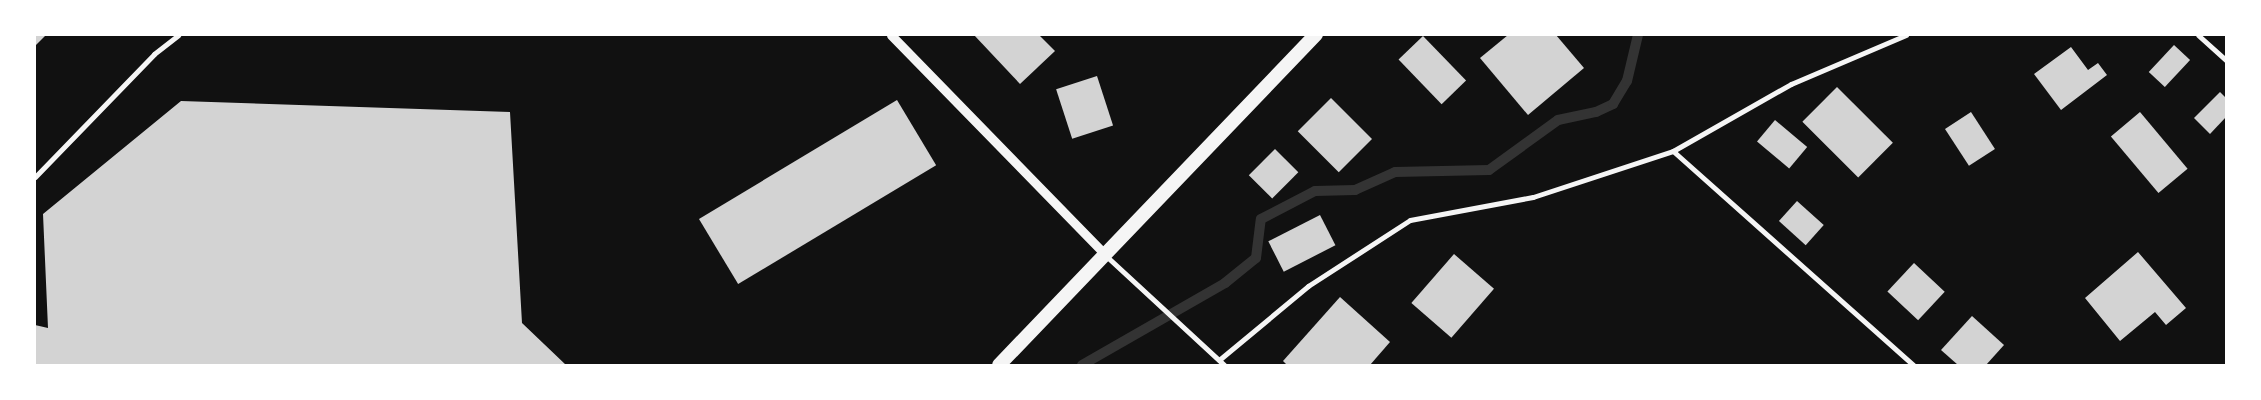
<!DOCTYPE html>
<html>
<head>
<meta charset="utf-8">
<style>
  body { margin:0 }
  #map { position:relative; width:2261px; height:400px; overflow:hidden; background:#111; font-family:Inter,sans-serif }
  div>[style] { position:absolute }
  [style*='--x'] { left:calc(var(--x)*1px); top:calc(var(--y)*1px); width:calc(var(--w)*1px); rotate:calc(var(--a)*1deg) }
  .stream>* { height:10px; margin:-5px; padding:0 5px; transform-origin:5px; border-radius:5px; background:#333 }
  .building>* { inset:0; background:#d3d3d3; transform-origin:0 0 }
  .minor>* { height:5px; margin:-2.5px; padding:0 2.5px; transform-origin:2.5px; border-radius:2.5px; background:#f5f5f5 }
  .tertiary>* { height:9px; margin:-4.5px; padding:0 4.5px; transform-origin:4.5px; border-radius:4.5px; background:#f5f5f5 }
  .trunk>* { height:14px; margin:-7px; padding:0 7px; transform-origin:7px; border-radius:7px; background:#f5f5f5 }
  span { translate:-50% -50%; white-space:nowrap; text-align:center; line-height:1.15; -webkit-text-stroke:5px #fff; paint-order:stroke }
  .frame { position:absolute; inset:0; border:36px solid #fff; pointer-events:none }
</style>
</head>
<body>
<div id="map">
  <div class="stream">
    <div style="--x:1082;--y:365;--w:165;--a:-29.8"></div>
    <div style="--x:1225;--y:283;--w:40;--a:-39"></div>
    <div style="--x:1256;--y:258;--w:39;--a:-83"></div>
    <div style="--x:1261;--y:219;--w:61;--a:-27.4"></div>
    <div style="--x:1315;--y:191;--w:40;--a:-1.4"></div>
    <div style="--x:1355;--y:190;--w:44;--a:-24.2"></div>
    <div style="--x:1395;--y:172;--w:94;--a:-1.2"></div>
    <div style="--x:1489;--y:170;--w:85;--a:-35.9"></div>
    <div style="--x:1558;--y:120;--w:39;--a:-12"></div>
    <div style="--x:1596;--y:112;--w:19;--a:-25"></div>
    <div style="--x:1613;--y:104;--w:27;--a:-59"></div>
    <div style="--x:1627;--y:81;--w:47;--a:-76.6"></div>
  </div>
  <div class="building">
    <div style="clip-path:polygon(35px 35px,46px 35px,35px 46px)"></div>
    <div style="clip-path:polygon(974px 35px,1039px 35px,1055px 51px,1020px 84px)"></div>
    <div style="clip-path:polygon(1508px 35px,1556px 35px,1584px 68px,1528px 115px,1480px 58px)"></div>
    <div style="left:1423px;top:36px;width:62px;height:34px;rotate:46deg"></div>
    <div style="left:2174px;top:45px;width:22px;height:37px;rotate:43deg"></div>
    <div style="clip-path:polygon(2071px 47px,2088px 70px,2098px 63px,2107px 75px,2061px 110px,2034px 74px)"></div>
    <div style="left:1097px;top:76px;width:52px;height:43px;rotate:72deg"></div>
    <div style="left:1837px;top:87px;width:79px;height:49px;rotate:45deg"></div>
    <div style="clip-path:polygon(2220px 92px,2226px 98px,2226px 117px,2210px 134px,2194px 118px)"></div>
    <div style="left:1331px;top:98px;width:58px;height:47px;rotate:45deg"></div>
    <div style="left:897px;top:100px;width:76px;height:231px;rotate:59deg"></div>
    <div style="clip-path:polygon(181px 101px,510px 112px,522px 323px,566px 365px,35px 365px,35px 325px,48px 328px,43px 214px)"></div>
    <div style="left:1971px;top:112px;width:44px;height:31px;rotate:57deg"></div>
    <div style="left:2140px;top:112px;width:74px;height:38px;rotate:50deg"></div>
    <div style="left:1775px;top:120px;width:42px;height:28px;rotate:40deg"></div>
    <div style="left:1275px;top:149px;width:33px;height:37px;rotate:45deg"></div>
    <div style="left:1797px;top:201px;width:36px;height:27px;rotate:42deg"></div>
    <div style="left:1320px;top:215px;width:34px;height:58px;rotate:63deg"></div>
    <div style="clip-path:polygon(2138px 252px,2186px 308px,2166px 325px,2155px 312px,2120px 341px,2085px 298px)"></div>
    <div style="left:1454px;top:254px;width:53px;height:65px;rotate:41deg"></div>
    <div style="left:1914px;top:263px;width:42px;height:39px;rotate:43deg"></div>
    <div style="clip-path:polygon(1340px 297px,1390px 342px,1370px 365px,1287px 365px,1283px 361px)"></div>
    <div style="clip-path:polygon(1972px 316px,2004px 345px,1986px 365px,1958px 365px,1941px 350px)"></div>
  </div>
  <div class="minor">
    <div style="--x:2198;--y:35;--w:38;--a:42"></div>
    <div style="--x:1673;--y:151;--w:322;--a:41.7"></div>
    <div style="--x:35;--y:177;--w:171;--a:-45.9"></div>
    <div style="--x:154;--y:54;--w:31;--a:-38"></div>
    <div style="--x:1105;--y:255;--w:162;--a:42.7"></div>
    <div style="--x:1219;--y:360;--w:116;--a:-39.7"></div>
    <div style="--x:1308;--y:286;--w:121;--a:-32.9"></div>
    <div style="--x:1410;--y:220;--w:125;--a:-10.6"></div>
    <div style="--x:1533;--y:197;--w:147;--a:-18.2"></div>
    <div style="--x:1673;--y:151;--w:136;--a:-29.6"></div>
    <div style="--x:1791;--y:84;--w:125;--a:-23.1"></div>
  </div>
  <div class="tertiary">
    <div style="--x:891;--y:35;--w:305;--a:45.7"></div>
  </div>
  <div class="trunk">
    <div style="--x:999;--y:365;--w:458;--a:-46.2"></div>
  </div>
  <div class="frame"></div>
</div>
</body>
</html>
